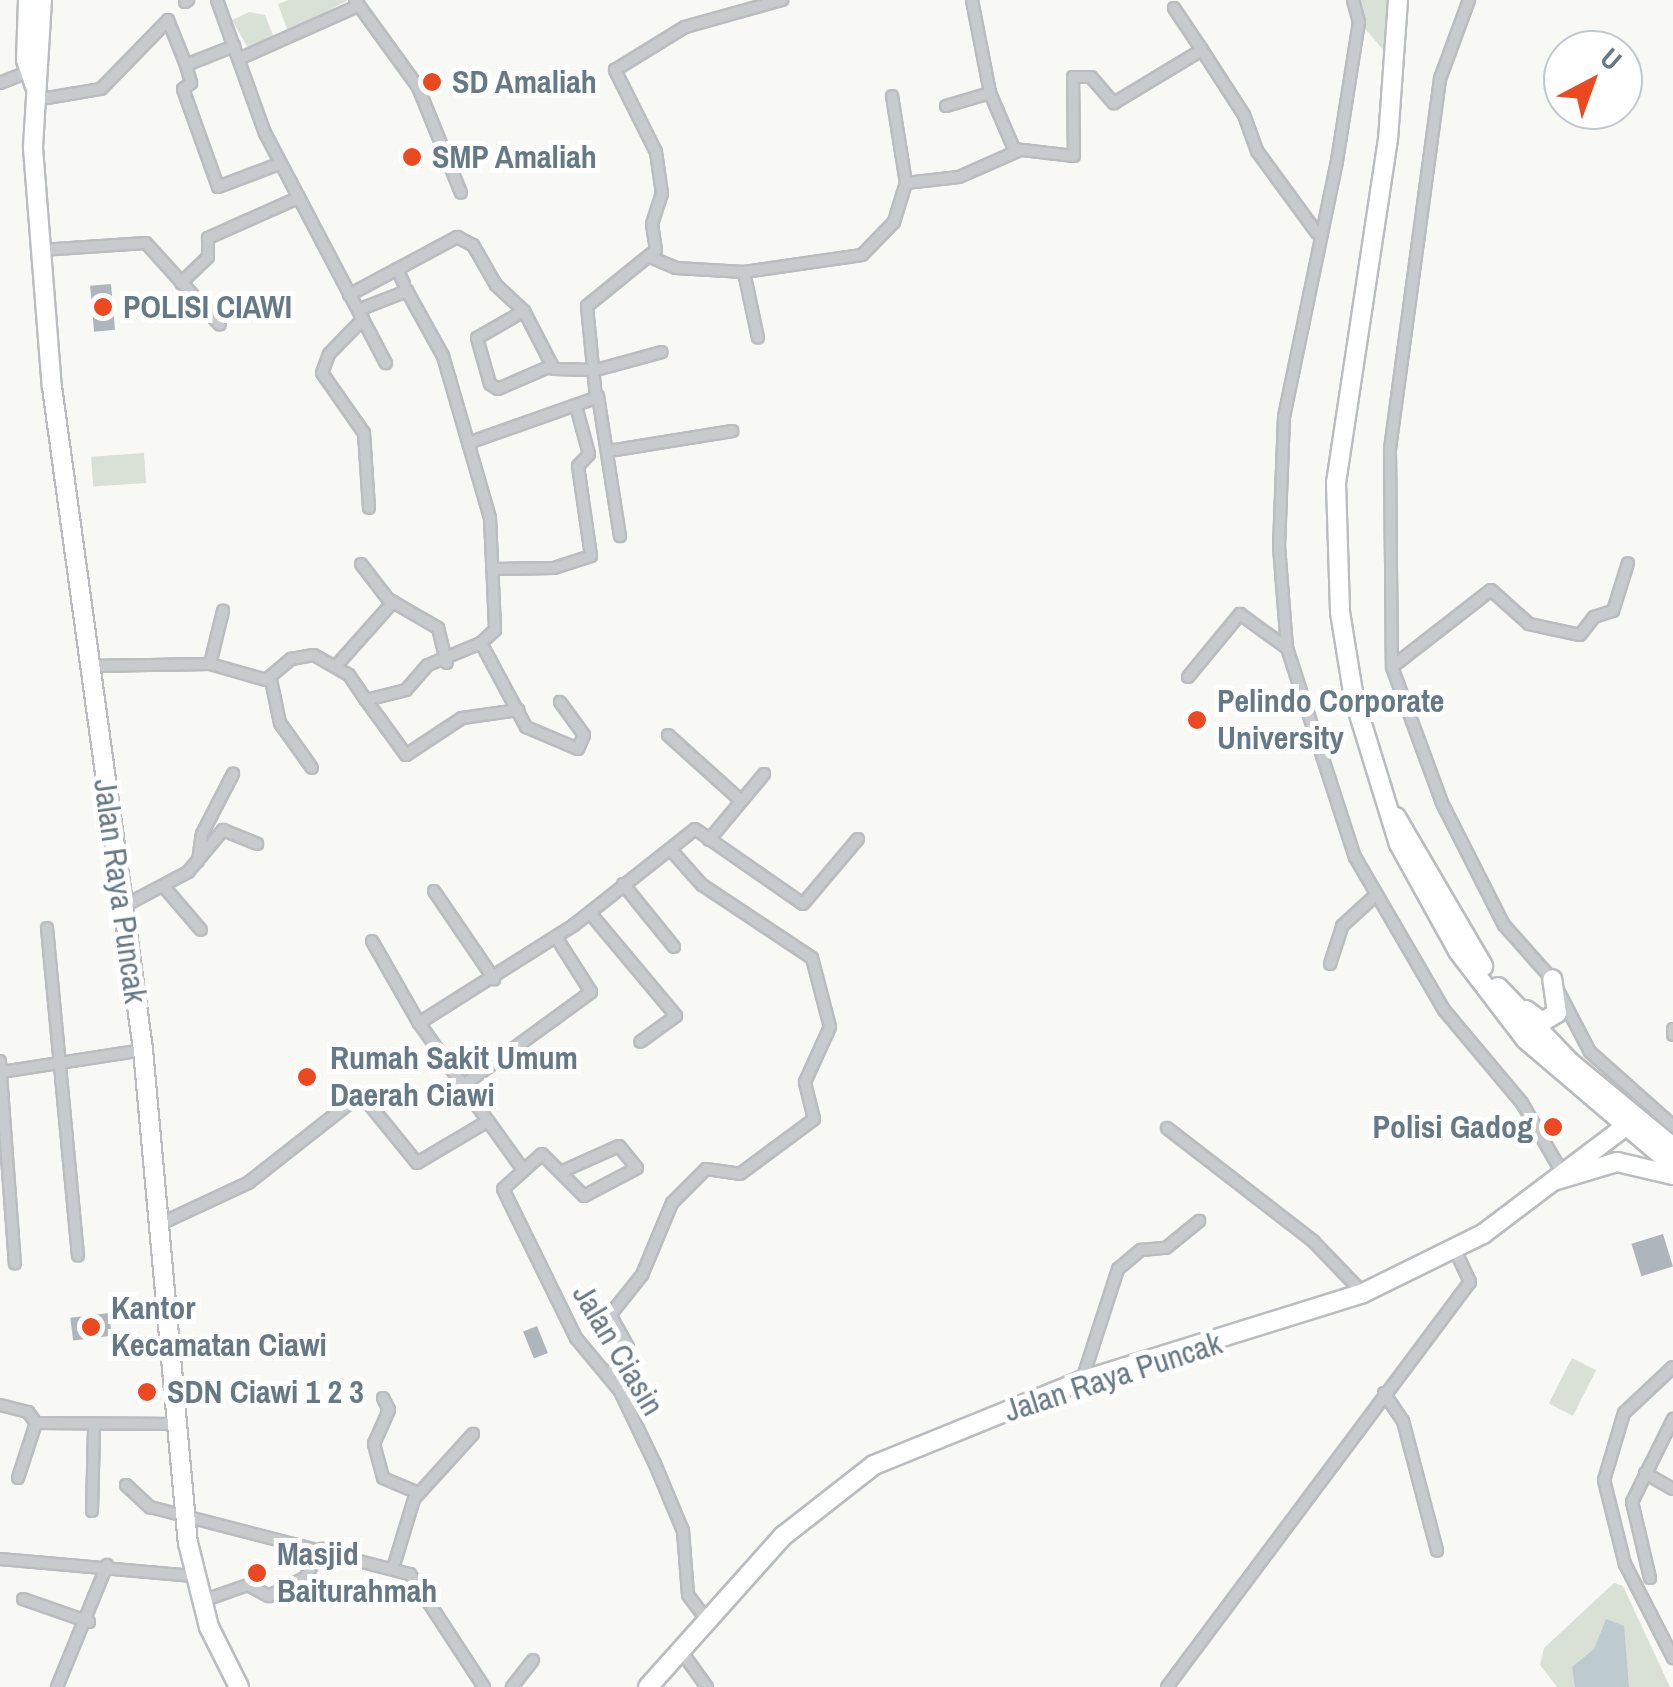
<!DOCTYPE html>
<html>
<head>
<meta charset="utf-8">
<style>
  body { margin:0 }
  #map { position:relative; width:1673px; height:1687px; overflow:hidden; background:#f8f8f5; font-family:"Archivo Narrow",sans-serif }
  div>[style] { position:absolute }
  [style*='--x'] { left:calc(var(--x)*1px); top:calc(var(--y)*1px); width:calc(var(--w)*1px); rotate:calc(var(--a)*1deg) }
  .green>* { inset:0; background:#d9e0d5; transform-origin:0 0 }
  .water>* { inset:0; background:#bdcace }
  .building>* { inset:0; background:#aeb6bc; transform-origin:0 0 }
  .roads { filter:drop-shadow(2px 0 #b9bdc0) drop-shadow(-2px 0 #b9bdc0) drop-shadow(0 2px #b9bdc0) drop-shadow(0 -2px #b9bdc0) }
  .street>* { height:10px; margin:-5px; padding:0 5px; transform-origin:5px; border-radius:5px; background:#c7cbce }
  .highway>* { height:18px; margin:-9px; padding:0 9px; transform-origin:9px; border-radius:9px; background:#fff }
  .dots>* { width:28px; height:28px; translate:-50% -50%; box-sizing:border-box; border:5px solid #fff; border-radius:50% }
  span { translate:-50% -50%; white-space:nowrap; text-align:center; line-height:1.15; -webkit-text-stroke:10px #fff; paint-order:stroke }
  .poi-label { font-size:32px; color:#657987; font-weight:700 }
  .left { translate:0 -50%; text-align:left }
  .right { translate:-100% -50%; text-align:right }
  .street-label { font-size:32px; color:#657987 }
  .north { position:absolute; left:1543px; top:30px; width:100px; height:100px; box-sizing:border-box; background:#fff; border:2px solid #c1c9cf; border-radius:50%; rotate:41deg; font-size:28px; font-weight:700; line-height:40px; text-align:center; color:#657987 }
  .north::after { content:''; display:block; margin:auto; width:35px; height:45px; background:#ed4920; clip-path:polygon(50% 0,100% 100%,50% 72%,0 100%) }
</style>
</head>
<body>
<div id="map">
  <div class="green">
    <div style="clip-path:polygon(289px 0,348px 0,288px 32px,278px 4px)"></div>
    <div style="clip-path:polygon(1352px 0,1398px 0,1395px 63px,1359px 22px)"></div>
    <div style="clip-path:polygon(249px 12px,265px 15px,274px 38px,249px 50px,232px 20px)"></div>
    <div style="left:144px;top:453px;width:30px;height:53px;rotate:86deg"></div>
    <div style="left:1572px;top:1358px;width:27px;height:51px;rotate:27deg"></div>
    <div style="clip-path:polygon(1614px 1583px,1623px 1586px,1670px 1687px,1557px 1687px,1540px 1665px,1544px 1648px)"></div>
  </div>
  <div class="water">
    <div style="clip-path:polygon(1606px 1619px,1624px 1626px,1629px 1687px,1575px 1687px,1572px 1667px,1594px 1649px)"></div>
  </div>
  <div class="building">
    <div style="left:111px;top:284px;width:46px;height:21px;rotate:85deg"></div>
    <div style="left:1663px;top:1234px;width:34px;height:33px;rotate:73deg"></div>
    <div style="left:109px;top:1313px;width:23px;height:39px;rotate:83deg"></div>
    <div style="left:537px;top:1326px;width:29px;height:15px;rotate:68deg"></div>
  </div>
  <div class="roads">
    <div class="street">
      <div style="--x:217;--y:0;--w:141;--a:70.2"></div>
      <div style="--x:265;--y:133;--w:260;--a:62.3"></div>
      <div style="--x:355;--y:0;--w:107;--a:54.1"></div>
      <div style="--x:418;--y:87;--w:114;--a:67.9"></div>
      <div style="--x:972;--y:0;--w:95;--a:79"></div>
      <div style="--x:990;--y:93;--w:61;--a:66.8"></div>
      <div style="--x:1014;--y:149;--w:60;--a:6.7"></div>
      <div style="--x:1074;--y:156;--w:79;--a:-90.7"></div>
      <div style="--x:1073;--y:77;--w:18;--a:0"></div>
      <div style="--x:1091;--y:77;--w:35;--a:49"></div>
      <div style="--x:1114;--y:103;--w:103;--a:-31.1"></div>
      <div style="--x:1202;--y:50;--w:77;--a:57.1"></div>
      <div style="--x:1244;--y:115;--w:38;--a:70"></div>
      <div style="--x:1257;--y:151;--w:102;--a:53.8"></div>
      <div style="--x:1353;--y:0;--w:23;--a:75"></div>
      <div style="--x:1359;--y:22;--w:141;--a:99"></div>
      <div style="--x:1337;--y:161;--w:261;--a:101.7"></div>
      <div style="--x:1284;--y:417;--w:129;--a:92.2"></div>
      <div style="--x:1279;--y:546;--w:102;--a:85.5"></div>
      <div style="--x:1287;--y:648;--w:220;--a:72"></div>
      <div style="--x:1355;--y:857;--w:177;--a:59.8"></div>
      <div style="--x:1444;--y:1010;--w:121;--a:50"></div>
      <div style="--x:1522;--y:1103;--w:84;--a:60.1"></div>
      <div style="--x:1469;--y:0;--w:84;--a:110.2"></div>
      <div style="--x:1440;--y:79;--w:374;--a:97.7"></div>
      <div style="--x:1390;--y:450;--w:217;--a:89.5"></div>
      <div style="--x:1392;--y:667;--w:145;--a:69.8"></div>
      <div style="--x:1442;--y:803;--w:137;--a:63.1"></div>
      <div style="--x:1504;--y:925;--w:72;--a:48.4"></div>
      <div style="--x:1552;--y:979;--w:82;--a:62.5"></div>
      <div style="--x:1590;--y:1052;--w:111;--a:41.7"></div>
      <div style="--x:185;--y:2;--w:4;--a:-34"></div>
      <div style="--x:1174;--y:8;--w:50;--a:56.3"></div>
      <div style="--x:241;--y:58;--w:128;--a:-24"></div>
      <div style="--x:186;--y:65;--w:19;--a:74"></div>
      <div style="--x:191;--y:83;--w:10;--a:143"></div>
      <div style="--x:183;--y:89;--w:104;--a:70.3"></div>
      <div style="--x:218;--y:187;--w:65;--a:-20.7"></div>
      <div style="--x:0;--y:83;--w:32;--a:-22"></div>
      <div style="--x:35;--y:100;--w:67;--a:-9.5"></div>
      <div style="--x:101;--y:89;--w:96;--a:-45.8"></div>
      <div style="--x:168;--y:20;--w:48;--a:68.2"></div>
      <div style="--x:186;--y:65;--w:52;--a:-21.6"></div>
      <div style="--x:946;--y:106;--w:46;--a:-16.5"></div>
      <div style="--x:906;--y:183;--w:53;--a:-6.5"></div>
      <div style="--x:959;--y:177;--w:64;--a:-23.8"></div>
      <div style="--x:41;--y:250;--w:105;--a:-3.8"></div>
      <div style="--x:146;--y:243;--w:110;--a:47.9"></div>
      <div style="--x:650;--y:257;--w:28;--a:23"></div>
      <div style="--x:676;--y:268;--w:68;--a:3.4"></div>
      <div style="--x:744;--y:272;--w:119;--a:-8.2"></div>
      <div style="--x:862;--y:255;--w:46;--a:-45.9"></div>
      <div style="--x:894;--y:222;--w:41;--a:-72.9"></div>
      <div style="--x:906;--y:183;--w:88;--a:-99.1"></div>
      <div style="--x:397;--y:269;--w:17;--a:65"></div>
      <div style="--x:744;--y:272;--w:67;--a:78"></div>
      <div style="--x:181;--y:283;--w:37;--a:-44"></div>
      <div style="--x:208;--y:257;--w:19;--a:-90"></div>
      <div style="--x:208;--y:238;--w:98;--a:-24"></div>
      <div style="--x:349;--y:295;--w:123;--a:-28.2"></div>
      <div style="--x:457;--y:237;--w:18;--a:27"></div>
      <div style="--x:473;--y:245;--w:46;--a:60.1"></div>
      <div style="--x:496;--y:285;--w:38;--a:43"></div>
      <div style="--x:524;--y:311;--w:65;--a:62.7"></div>
      <div style="--x:554;--y:369;--w:42;--a:1.4"></div>
      <div style="--x:596;--y:370;--w:68;--a:-15.3"></div>
      <div style="--x:358;--y:310;--w:53;--a:-21.2"></div>
      <div style="--x:407;--y:291;--w:74;--a:61"></div>
      <div style="--x:443;--y:356;--w:169;--a:73.8"></div>
      <div style="--x:490;--y:518;--w:112;--a:87.4"></div>
      <div style="--x:495;--y:630;--w:19;--a:137"></div>
      <div style="--x:481;--y:643;--w:95;--a:61.8"></div>
      <div style="--x:526;--y:727;--w:56;--a:22.9"></div>
      <div style="--x:578;--y:749;--w:15;--a:-67"></div>
      <div style="--x:584;--y:735;--w:41;--a:-126"></div>
      <div style="--x:524;--y:311;--w:54;--a:150.1"></div>
      <div style="--x:477;--y:338;--w:48;--a:74.2"></div>
      <div style="--x:490;--y:384;--w:9;--a:32"></div>
      <div style="--x:498;--y:389;--w:58;--a:-23.5"></div>
      <div style="--x:363;--y:319;--w:49;--a:134.2"></div>
      <div style="--x:329;--y:354;--w:20;--a:110"></div>
      <div style="--x:322;--y:373;--w:73;--a:55"></div>
      <div style="--x:364;--y:433;--w:75;--a:86.2"></div>
      <div style="--x:598;--y:396;--w:142;--a:81.1"></div>
      <div style="--x:468;--y:443;--w:136;--a:-19.4"></div>
      <div style="--x:596;--y:398;--w:92;--a:-95.6"></div>
      <div style="--x:587;--y:306;--w:89;--a:-39.1"></div>
      <div style="--x:656;--y:250;--w:26;--a:-99"></div>
      <div style="--x:652;--y:224;--w:32;--a:-72"></div>
      <div style="--x:662;--y:194;--w:42;--a:-98.1"></div>
      <div style="--x:656;--y:152;--w:92;--a:-116.6"></div>
      <div style="--x:615;--y:70;--w:82;--a:-31.6"></div>
      <div style="--x:685;--y:27;--w:101;--a:-15.6"></div>
      <div style="--x:609;--y:451;--w:125;--a:-9.2"></div>
      <div style="--x:361;--y:564;--w:44;--a:52.4"></div>
      <div style="--x:388;--y:599;--w:58;--a:30.1"></div>
      <div style="--x:438;--y:628;--w:36;--a:76"></div>
      <div style="--x:492;--y:569;--w:62;--a:-0.9"></div>
      <div style="--x:554;--y:568;--w:39;--a:-18"></div>
      <div style="--x:591;--y:556;--w:91;--a:-98.2"></div>
      <div style="--x:578;--y:466;--w:16;--a:-47"></div>
      <div style="--x:589;--y:454;--w:50;--a:-105.2"></div>
      <div style="--x:210;--y:664;--w:55;--a:-76.2"></div>
      <div style="--x:88;--y:666;--w:122;--a:-0.9"></div>
      <div style="--x:210;--y:664;--w:58;--a:15.9"></div>
      <div style="--x:266;--y:680;--w:33;--a:-40"></div>
      <div style="--x:291;--y:659;--w:23;--a:-10"></div>
      <div style="--x:314;--y:655;--w:40;--a:29.7"></div>
      <div style="--x:349;--y:675;--w:30;--a:56"></div>
      <div style="--x:366;--y:700;--w:41;--a:-14"></div>
      <div style="--x:406;--y:690;--w:33;--a:-49"></div>
      <div style="--x:428;--y:665;--w:57;--a:-22.5"></div>
      <div style="--x:336;--y:666;--w:86;--a:-48.3"></div>
      <div style="--x:1392;--y:667;--w:125;--a:-37.9"></div>
      <div style="--x:1491;--y:590;--w:51;--a:41.8"></div>
      <div style="--x:1529;--y:624;--w:52;--a:12.2"></div>
      <div style="--x:1580;--y:635;--w:23;--a:-52"></div>
      <div style="--x:1594;--y:617;--w:20;--a:-18"></div>
      <div style="--x:1613;--y:611;--w:50;--a:-72.6"></div>
      <div style="--x:1188;--y:677;--w:82;--a:-50.5"></div>
      <div style="--x:1240;--y:614;--w:58;--a:35.9"></div>
      <div style="--x:271;--y:680;--w:44;--a:78.2"></div>
      <div style="--x:280;--y:723;--w:55;--a:54.6"></div>
      <div style="--x:366;--y:700;--w:68;--a:54"></div>
      <div style="--x:406;--y:755;--w:67;--a:-33.5"></div>
      <div style="--x:462;--y:718;--w:57;--a:-8.1"></div>
      <div style="--x:668;--y:735;--w:96;--a:42"></div>
      <div style="--x:709;--y:840;--w:86;--a:-50.2"></div>
      <div style="--x:198;--y:861;--w:27;--a:-82"></div>
      <div style="--x:202;--y:834;--w:68;--a:-62.7"></div>
      <div style="--x:623;--y:884;--w:81;--a:51"></div>
      <div style="--x:165;--y:888;--w:55;--a:49.4"></div>
      <div style="--x:434;--y:891;--w:107;--a:55.7"></div>
      <div style="--x:122;--y:907;--w:75;--a:-27.9"></div>
      <div style="--x:188;--y:872;--w:55;--a:-50.2"></div>
      <div style="--x:223;--y:830;--w:37;--a:22"></div>
      <div style="--x:590;--y:913;--w:134;--a:50.1"></div>
      <div style="--x:676;--y:1016;--w:44;--a:144.2"></div>
      <div style="--x:47;--y:928;--w:329;--a:84.6"></div>
      <div style="--x:372;--y:941;--w:95;--a:60.2"></div>
      <div style="--x:1330;--y:964;--w:40;--a:-72"></div>
      <div style="--x:1342;--y:926;--w:46;--a:-42.4"></div>
      <div style="--x:1673;--y:1029;--w:6;--a:90"></div>
      <div style="--x:0;--y:1061;--w:203;--a:85.8"></div>
      <div style="--x:1;--y:1072;--w:144;--a:-8.8"></div>
      <div style="--x:465;--y:1084;--w:156;--a:-36.1"></div>
      <div style="--x:591;--y:992;--w:65;--a:-122.5"></div>
      <div style="--x:488;--y:1121;--w:120;--a:-125.1"></div>
      <div style="--x:419;--y:1023;--w:183;--a:-32.3"></div>
      <div style="--x:574;--y:925;--w:154;--a:-38.4"></div>
      <div style="--x:695;--y:829;--w:131;--a:34.8"></div>
      <div style="--x:803;--y:904;--w:85;--a:-49.8"></div>
      <div style="--x:1167;--y:1128;--w:185;--a:37.7"></div>
      <div style="--x:1313;--y:1241;--w:72;--a:46.1"></div>
      <div style="--x:563;--y:1171;--w:61;--a:-24.1"></div>
      <div style="--x:619;--y:1146;--w:28;--a:51"></div>
      <div style="--x:637;--y:1168;--w:60;--a:152.2"></div>
      <div style="--x:584;--y:1196;--w:59;--a:-135"></div>
      <div style="--x:542;--y:1154;--w:52;--a:138.1"></div>
      <div style="--x:503;--y:1189;--w:166;--a:63.9"></div>
      <div style="--x:576;--y:1338;--w:69;--a:50.3"></div>
      <div style="--x:620;--y:1391;--w:81;--a:64.4"></div>
      <div style="--x:655;--y:1464;--w:73;--a:67.3"></div>
      <div style="--x:683;--y:1531;--w:64;--a:85.5"></div>
      <div style="--x:688;--y:1595;--w:34;--a:53"></div>
      <div style="--x:160;--y:1224;--w:97;--a:-25"></div>
      <div style="--x:248;--y:1183;--w:144;--a:-38.2"></div>
      <div style="--x:361;--y:1094;--w:89;--a:50.9"></div>
      <div style="--x:417;--y:1163;--w:82;--a:-30.6"></div>
      <div style="--x:488;--y:1121;--w:57;--a:54.3"></div>
      <div style="--x:1673;--y:1367;--w:67;--a:136.8"></div>
      <div style="--x:1624;--y:1413;--w:70;--a:106.6"></div>
      <div style="--x:1604;--y:1480;--w:87;--a:76"></div>
      <div style="--x:1625;--y:1564;--w:106;--a:62.9"></div>
      <div style="--x:608;--y:1376;--w:35;--a:-55"></div>
      <div style="--x:628;--y:1347;--w:37;--a:-119"></div>
      <div style="--x:610;--y:1315;--w:51;--a:-51.3"></div>
      <div style="--x:642;--y:1275;--w:78;--a:-67.4"></div>
      <div style="--x:672;--y:1203;--w:48;--a:-45"></div>
      <div style="--x:706;--y:1169;--w:34;--a:8"></div>
      <div style="--x:740;--y:1174;--w:92;--a:-36.6"></div>
      <div style="--x:814;--y:1119;--w:38;--a:-104"></div>
      <div style="--x:805;--y:1082;--w:60;--a:-65.6"></div>
      <div style="--x:830;--y:1027;--w:71;--a:-104.6"></div>
      <div style="--x:812;--y:958;--w:132;--a:-146.4"></div>
      <div style="--x:702;--y:885;--w:48;--a:-131.6"></div>
      <div style="--x:1082;--y:1380;--w:117;--a:-72"></div>
      <div style="--x:1118;--y:1269;--w:30;--a:-40"></div>
      <div style="--x:1141;--y:1250;--w:25;--a:-5"></div>
      <div style="--x:1166;--y:1248;--w:43;--a:-39.3"></div>
      <div style="--x:1384;--y:1393;--w:34;--a:56"></div>
      <div style="--x:1403;--y:1421;--w:134;--a:75.3"></div>
      <div style="--x:383;--y:1398;--w:13;--a:63"></div>
      <div style="--x:389;--y:1410;--w:37;--a:114"></div>
      <div style="--x:374;--y:1444;--w:35;--a:75"></div>
      <div style="--x:383;--y:1478;--w:38;--a:23"></div>
      <div style="--x:0;--y:1405;--w:29;--a:14"></div>
      <div style="--x:28;--y:1412;--w:14;--a:54"></div>
      <div style="--x:36;--y:1423;--w:142;--a:0.4"></div>
      <div style="--x:1645;--y:1473;--w:32;--a:30"></div>
      <div style="--x:18;--y:1478;--w:58;--a:-71.9"></div>
      <div style="--x:126;--y:1485;--w:33;--a:43"></div>
      <div style="--x:150;--y:1507;--w:268;--a:14.5"></div>
      <div style="--x:410;--y:1574;--w:135;--a:56.8"></div>
      <div style="--x:92;--y:1511;--w:82;--a:-88.6"></div>
      <div style="--x:0;--y:1559;--w:194;--a:5"></div>
      <div style="--x:394;--y:1565;--w:69;--a:-73.1"></div>
      <div style="--x:414;--y:1499;--w:88;--a:-47.8"></div>
      <div style="--x:1650;--y:1578;--w:78;--a:-103.3"></div>
      <div style="--x:1632;--y:1502;--w:93;--a:-63.7"></div>
      <div style="--x:23;--y:1599;--w:70;--a:19.2"></div>
      <div style="--x:202;--y:1601;--w:49;--a:-19.2"></div>
      <div style="--x:248;--y:1585;--w:24;--a:28"></div>
      <div style="--x:269;--y:1596;--w:40;--a:-26.6"></div>
      <div style="--x:305;--y:1578;--w:34;--a:-60"></div>
      <div style="--x:681;--y:1651;--w:44;--a:54.2"></div>
      <div style="--x:57;--y:1687;--w:132;--a:-67.7"></div>
      <div style="--x:512;--y:1687;--w:34;--a:-52"></div>
      <div style="--x:1167;--y:1687;--w:506;--a:-53.2"></div>
      <div style="--x:1470;--y:1282;--w:38;--a:-115"></div>
    </div>
    <div class="highway">
      <div style="--x:28;--y:0;--w:60;--a:91.9"></div>
      <div style="--x:26;--y:60;--w:28;--a:71"></div>
      <div style="--x:42;--y:0;--w:148;--a:93.5"></div>
      <div style="--x:33;--y:148;--w:240;--a:85.5"></div>
      <div style="--x:52;--y:387;--w:669;--a:82.18"></div>
      <div style="--x:143;--y:1050;--w:495;--a:84.8"></div>
      <div style="--x:188;--y:1543;--w:87;--a:76"></div>
      <div style="--x:209;--y:1627;--w:67;--a:63.4"></div>
      <div style="--x:1398;--y:0;--w:139;--a:94.1"></div>
      <div style="--x:1388;--y:139;--w:348;--a:98.6"></div>
      <div style="--x:1336;--y:483;--w:129;--a:88.2"></div>
      <div style="--x:1340;--y:612;--w:87;--a:80.8"></div>
      <div style="--x:1354;--y:698;--w:153;--a:72.9"></div>
      <div style="--x:1399;--y:844;--w:122;--a:61.1"></div>
      <div style="--x:1458;--y:951;--w:112;--a:52.6"></div>
      <div style="--x:1526;--y:1040;--w:193;--a:40.4"></div>
      <div style="--x:1396;--y:817;--w:173;--a:59.7"></div>
      <div style="--x:1498;--y:987;--w:105;--a:46.2"></div>
      <div style="--x:1571;--y:1063;--w:132;--a:39.5"></div>
      <div style="--x:1526;--y:1010;--w:20;--a:37"></div>
      <div style="--x:1542;--y:1022;--w:17;--a:-31"></div>
      <div style="--x:1557;--y:1013;--w:34;--a:-98"></div>
      <div style="--x:1554;--y:1181;--w:66;--a:-16.8"></div>
      <div style="--x:1617;--y:1162;--w:57;--a:13.1"></div>
      <div style="--x:648;--y:1687;--w:203;--a:-48.2"></div>
      <div style="--x:783;--y:1536;--w:115;--a:-38"></div>
      <div style="--x:874;--y:1465;--w:223;--a:-22.1"></div>
      <div style="--x:1081;--y:1381;--w:295;--a:-17.3"></div>
      <div style="--x:1363;--y:1293;--w:134;--a:-26.2"></div>
      <div style="--x:1483;--y:1234;--w:189;--a:-37.1"></div>
    </div>
  </div>
  <div class="dots">
    <div style="left:432px;top:82px;background:#ed4920"></div>
    <div style="left:412px;top:157px;background:#ed4920"></div>
    <div style="left:103px;top:307px;background:#ed4920"></div>
    <div style="left:1197px;top:720px;background:#ed4920"></div>
    <div style="left:307px;top:1077px;background:#ed4920"></div>
    <div style="left:1553px;top:1127px;background:#ed4920"></div>
    <div style="left:91px;top:1327px;background:#ed4920"></div>
    <div style="left:147px;top:1392px;background:#ed4920"></div>
    <div style="left:257px;top:1573px;background:#ed4920"></div>
  </div>
  <div class="poi-label">
    <span class="left" style="left:452px;top:82px">SD Amaliah</span>
    <span class="left" style="left:432px;top:157px">SMP Amaliah</span>
    <span class="left" style="left:123px;top:307px">POLISI CIAWI</span>
    <span class="left" style="left:1217px;top:720px">Pelindo Corporate<br>University</span>
    <span class="left" style="left:330px;top:1077px">Rumah Sakit Umum<br>Daerah Ciawi</span>
    <span class="right" style="left:1533px;top:1127px">Polisi Gadog</span>
    <span class="left" style="left:111px;top:1327px">Kantor<br>Kecamatan Ciawi</span>
    <span class="left" style="left:167px;top:1392px">SDN Ciawi 1 2 3</span>
    <span class="left" style="left:277px;top:1573px">Masjid<br>Baiturahmah</span>
  </div>
  <div class="street-label">
    <span style="left:120px;top:891px;rotate:82deg">Jalan Raya Puncak</span>
    <span style="left:618px;top:1350px;rotate:59deg">Jalan Ciasin</span>
    <span style="left:1113px;top:1377px;rotate:-18deg">Jalan Raya Puncak</span>
  </div>
  <div class="north">U</div>
</div>
</body>
</html>
